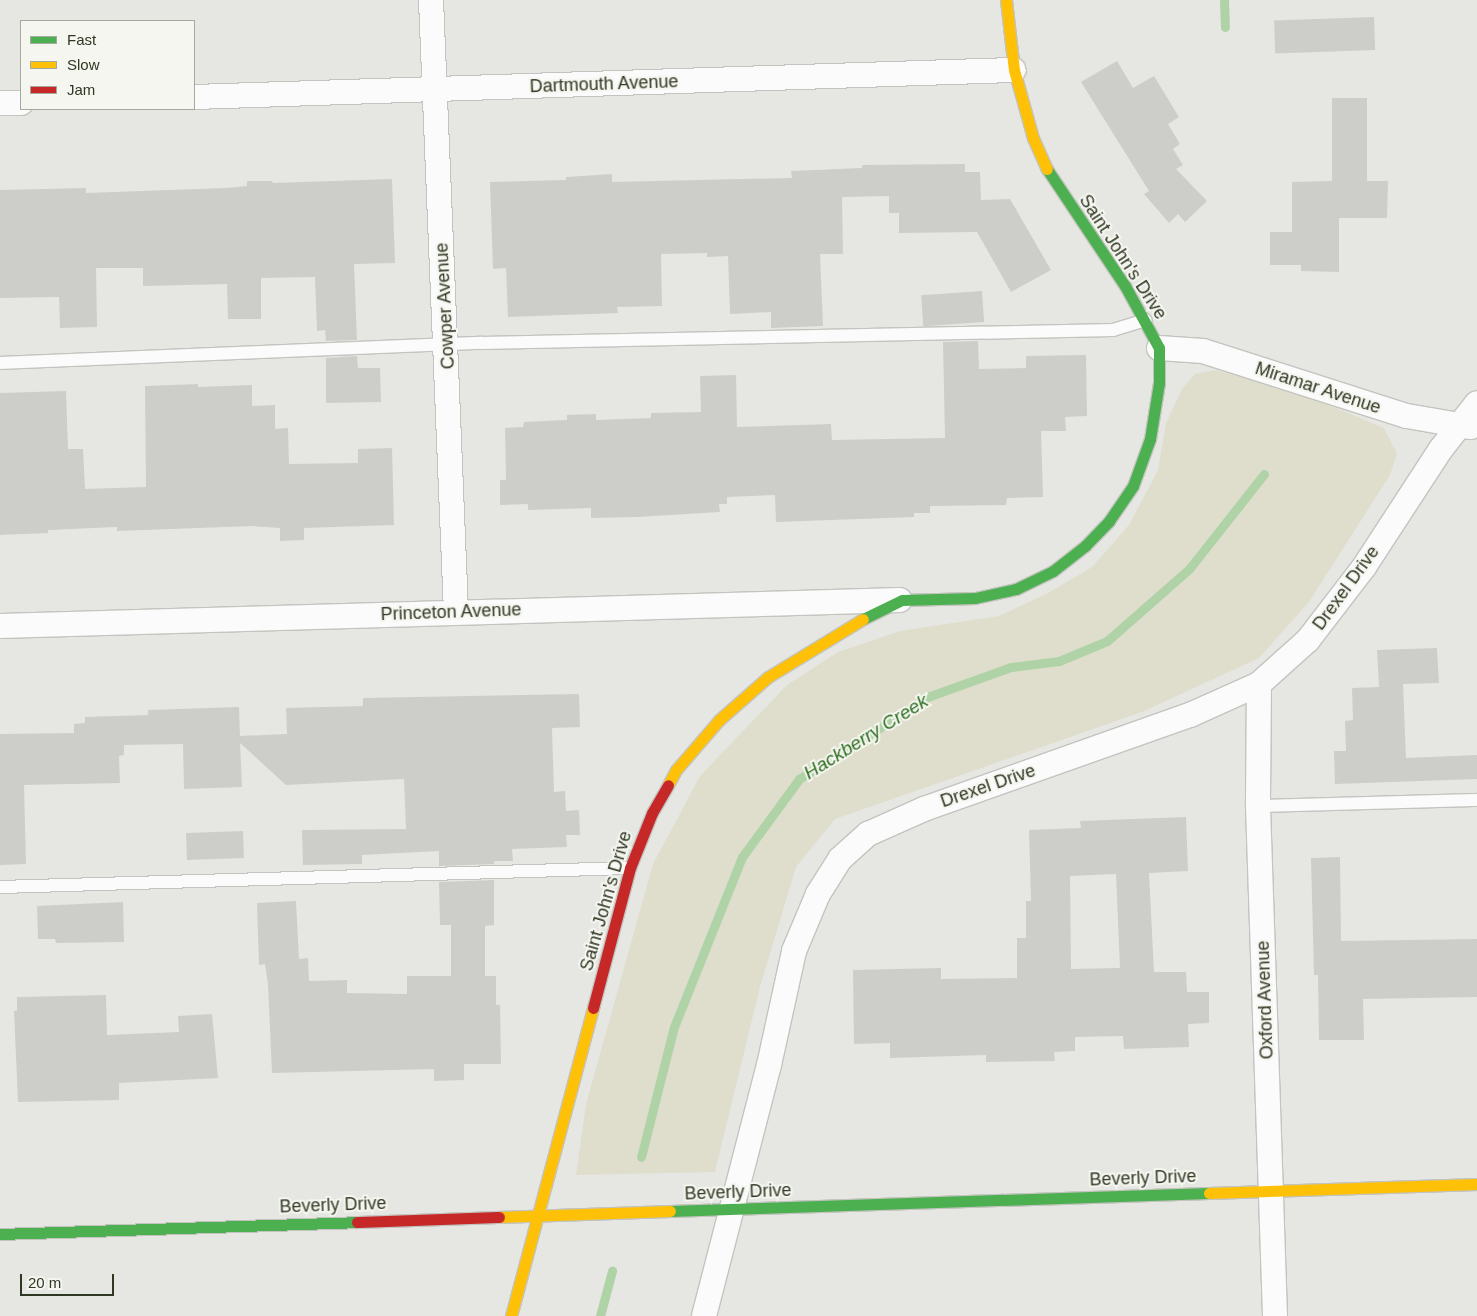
<!DOCTYPE html>
<html>
<head>
<meta charset="utf-8">
<style>
  body { margin:0 }
  #map { position:relative; width:1477px; height:1316px; overflow:hidden; background:#e6e7e2; font-family:Helvetica,sans-serif }
  div>[style] { position:absolute }
  [style*='--x'] { left:calc(var(--x)*1px); top:calc(var(--y)*1px); width:calc(var(--w)*1px); rotate:calc(var(--a)*1deg) }
  .green>* { inset:0; background:#dfdecd }
  .stream>* { height:9px; margin:-4.5px; padding:0 4.5px; transform-origin:4.5px; border-radius:4.5px; background:#afd3a6 }
  .building>* { inset:0; background:#cdceca; transform-origin:0 0 }
  .roads { filter:drop-shadow(1px 0 #c3c4bf) drop-shadow(-1px 0 #c3c4bf) drop-shadow(0 1px #c3c4bf) drop-shadow(0 -1px #c3c4bf) }
  .lane>* { height:12px; margin:-6px; padding:0 6px; transform-origin:6px; border-radius:6px; background:#fbfbfb }
  .street>* { height:24px; margin:-12px; padding:0 12px; transform-origin:12px; border-radius:12px; background:#fbfbfb }
  .fast>* { height:11px; margin:-5.5px; padding:0 5.5px; transform-origin:5.5px; border-radius:5.5px; background:#4caf50 }
  .slow>* { height:11px; margin:-5.5px; padding:0 5.5px; transform-origin:5.5px; border-radius:5.5px; background:#ffc107 }
  .jam>* { height:11px; margin:-5.5px; padding:0 5.5px; transform-origin:5.5px; border-radius:5.5px; background:#c62828 }
  span { translate:-50% -50%; white-space:nowrap; text-align:center; line-height:1.15; -webkit-text-stroke:4px #f5f6f0; paint-order:stroke }
  .street-label { font-size:18px; color:#2f3823 }
  .water-label { font-size:19px; color:#2f6e23; font-style:italic }
  .legend { position:absolute; left:20px; top:20px; width:175px; height:90px; box-sizing:border-box; background:#f5f6f0; border:1px solid #a6aa9e; margin:0; padding:6px 9px; list-style:none; font-size:15px; color:#2f3823 }
  .legend li { display:flex; align-items:center; gap:10px; height:25px }
  .legend b { width:25px; border:1px solid #a6aa9e }
  .scale { position:absolute; left:20px; top:1274px; width:94px; height:22px; box-sizing:border-box; border:2px solid #2f3823; border-top:0; padding-left:6px; font-size:15px; line-height:18px; white-space:nowrap; color:#2f3823; -webkit-text-stroke:4px #f5f6f0; paint-order:stroke }
</style>
</head>
<body>
<div id="map">
  <div class="green">
    <div style="clip-path:polygon(1215px 370px,1300px 393px,1384px 428px,1397px 454px,1390px 475px,1309px 602px,1259px 658px,1142px 712px,835px 819px,796px 867px,760px 987px,715px 1172px,576px 1175px,586px 1104px,653px 864px,700px 776px,787px 685px,838px 652px,900px 631px,999px 616px,1048px 593px,1092px 567px,1129px 525px,1158px 470px,1166px 423px,1182px 389px,1195px 374px)"></div>
  </div>
  <div class="stream">
    <div style="--x:1224;--y:0;--w:27;--a:88"></div>
    <div style="--x:641;--y:1157;--w:134;--a:-75.8"></div>
    <div style="--x:674;--y:1027;--w:183;--a:-68.2"></div>
    <div style="--x:742;--y:857;--w:97;--a:-53.8"></div>
    <div style="--x:799;--y:779;--w:155;--a:-32.4"></div>
    <div style="--x:930;--y:696;--w:86;--a:-19.7"></div>
    <div style="--x:1011;--y:667;--w:48;--a:-7.1"></div>
    <div style="--x:1059;--y:661;--w:52;--a:-22.6"></div>
    <div style="--x:1107;--y:641;--w:109;--a:-41.3"></div>
    <div style="--x:1189;--y:569;--w:121;--a:-51.7"></div>
    <div style="--x:600;--y:1316;--w:47;--a:-75.1"></div>
  </div>
  <div class="building">
    <div style="left:1374px;top:17px;width:33px;height:100px;rotate:88deg"></div>
    <div style="clip-path:polygon(1117px 61px,1133px 88px,1154px 76px,1179px 117px,1168px 124px,1180px 144px,1173px 149px,1183px 165px,1176px 169px,1207px 201px,1185px 222px,1178px 214px,1169px 223px,1144px 194px,1149px 191px,1081px 82px)"></div>
    <div style="clip-path:polygon(1332px 98px,1367px 98px,1367px 181px,1388px 181px,1387px 218px,1339px 218px,1339px 272px,1301px 271px,1301px 265px,1270px 265px,1270px 232px,1292px 232px,1292px 182px,1332px 181px)"></div>
    <div style="clip-path:polygon(965px 164px,965px 172px,980px 172px,981px 200px,1010px 199px,1051px 270px,1011px 292px,977px 232px,899px 233px,899px 213px,889px 213px,889px 196px,842px 197px,843px 254px,820px 254px,823px 326px,771px 328px,771px 312px,730px 314px,728px 256px,707px 257px,707px 253px,661px 254px,662px 306px,617px 307px,618px 313px,508px 317px,506px 268px,493px 269px,490px 182px,566px 180px,566px 177px,612px 174px,612px 182px,792px 178px,791px 171px,862px 168px,862px 165px)"></div>
    <div style="clip-path:polygon(392px 179px,395px 263px,354px 264px,357px 340px,326px 341px,325px 330px,317px 331px,315px 277px,261px 278px,261px 319px,228px 319px,227px 284px,143px 286px,143px 268px,96px 268px,97px 327px,60px 328px,59px 297px,0 298px,0 190px,86px 188px,86px 193px,226px 188px,247px 186px,247px 181px,272px 181px,273px 183px)"></div>
    <div style="left:982px;top:291px;width:31px;height:61px;rotate:86deg"></div>
    <div style="clip-path:polygon(978px 341px,979px 369px,1026px 368px,1026px 356px,1086px 355px,1087px 416px,1065px 417px,1066px 431px,1041px 431px,1043px 497px,1007px 498px,1006px 505px,930px 506px,930px 513px,914px 513px,914px 517px,776px 522px,775px 495px,727px 497px,727px 504px,719px 504px,720px 512px,637px 517px,591px 518px,591px 508px,528px 510px,528px 504px,500px 505px,500px 480px,506px 480px,505px 428px,523px 427px,524px 422px,567px 420px,567px 415px,596px 414px,596px 420px,651px 418px,651px 413px,701px 412px,700px 376px,736px 375px,737px 427px,831px 424px,832px 440px,945px 438px,943px 342px)"></div>
    <div style="clip-path:polygon(357px 356px,358px 368px,380px 368px,381px 402px,326px 403px,326px 358px)"></div>
    <div style="clip-path:polygon(198px 384px,198px 387px,252px 385px,252px 406px,275px 405px,275px 429px,288px 428px,289px 464px,358px 463px,358px 449px,392px 448px,394px 525px,304px 528px,304px 540px,280px 541px,280px 528px,252px 526px,117px 531px,117px 527px,48px 530px,48px 533px,0 535px,0 393px,66px 391px,68px 449px,83px 449px,85px 489px,146px 487px,145px 386px)"></div>
    <div style="clip-path:polygon(1437px 648px,1439px 683px,1403px 684px,1406px 758px,1477px 755px,1477px 779px,1335px 784px,1334px 751px,1346px 751px,1345px 721px,1353px 720px,1352px 688px,1379px 687px,1377px 650px)"></div>
    <div style="clip-path:polygon(579px 694px,580px 727px,552px 728px,554px 792px,565px 791px,566px 811px,579px 810px,580px 835px,566px 835px,567px 847px,512px 849px,513px 861px,494px 861px,494px 864px,439px 866px,439px 851px,362px 855px,362px 864px,303px 865px,302px 830px,406px 829px,404px 779px,286px 785px,240px 743px,242px 787px,184px 789px,183px 744px,124px 745px,124px 755px,119px 756px,120px 783px,24px 785px,26px 864px,0 865px,0 734px,74px 733px,74px 724px,85px 723px,85px 717px,148px 715px,148px 710px,239px 707px,240px 736px,287px 734px,286px 708px,363px 706px,363px 698px)"></div>
    <div style="clip-path:polygon(evenodd,1186px 817px,1188px 871px,1149px 873px,1154px 972px,1186px 972px,1187px 992px,1209px 992px,1209px 1023px,1188px 1024px,1189px 1047px,1124px 1049px,1123px 1036px,1075px 1037px,1075px 1051px,1054px 1052px,1055px 1061px,986px 1062px,986px 1055px,890px 1058px,890px 1043px,854px 1044px,853px 970px,941px 968px,941px 979px,1017px 978px,1017px 938px,1026px 938px,1026px 901px,1031px 901px,1029px 830px,1081px 828px,1080px 821px,1186px 817px,1116px 874px,1120px 968px,1071px 969px,1070px 876px,1116px 874px)"></div>
    <div style="left:243px;top:831px;width:27px;height:57px;rotate:88deg"></div>
    <div style="clip-path:polygon(1340px 857px,1341px 941px,1477px 939px,1477px 997px,1363px 999px,1364px 1040px,1319px 1040px,1318px 975px,1314px 975px,1311px 858px)"></div>
    <div style="clip-path:polygon(494px 880px,494px 925px,485px 926px,485px 976px,496px 976px,496px 1005px,500px 1005px,501px 1064px,464px 1064px,464px 1080px,434px 1081px,434px 1069px,272px 1073px,268px 984px,265px 964px,259px 965px,257px 903px,296px 901px,299px 959px,308px 958px,309px 981px,347px 980px,347px 993px,407px 994px,407px 976px,451px 976px,451px 925px,440px 925px,439px 882px)"></div>
    <div style="clip-path:polygon(123px 902px,124px 942px,56px 943px,55px 939px,38px 939px,37px 906px)"></div>
    <div style="clip-path:polygon(106px 995px,107px 1035px,179px 1032px,178px 1016px,212px 1014px,218px 1078px,119px 1083px,119px 1100px,18px 1102px,14px 1011px,17px 1011px,17px 997px)"></div>
  </div>
  <div class="roads">
    <div class="lane">
      <div style="--x:0;--y:363;--w:481;--a:-2.4"></div>
      <div style="--x:481;--y:343;--w:632;--a:-1.18"></div>
      <div style="--x:1113;--y:330;--w:34;--a:-17"></div>
      <div style="--x:1258;--y:806;--w:219;--a:-1.6"></div>
      <div style="--x:0;--y:887;--w:630;--a:-1.73"></div>
    </div>
    <div class="street">
      <div style="--x:431;--y:0;--w:612;--a:87.66"></div>
      <div style="--x:194;--y:97;--w:820;--a:-1.89"></div>
      <div style="--x:0;--y:103;--w:21;--a:0"></div>
      <div style="--x:1159;--y:348;--w:44;--a:3.9"></div>
      <div style="--x:1203;--y:351;--w:214;--a:17.7"></div>
      <div style="--x:1407;--y:416;--w:65;--a:9.8"></div>
      <div style="--x:0;--y:626;--w:900;--a:-1.65"></div>
      <div style="--x:1259;--y:684;--w:122;--a:90.5"></div>
      <div style="--x:1258;--y:806;--w:510;--a:88.09"></div>
      <div style="--x:704;--y:1316;--w:259;--a:-75.5"></div>
      <div style="--x:769;--y:1065;--w:117;--a:-77.6"></div>
      <div style="--x:794;--y:951;--w:62;--a:-67.2"></div>
      <div style="--x:818;--y:894;--w:41;--a:-57.8"></div>
      <div style="--x:840;--y:859;--w:38;--a:-42"></div>
      <div style="--x:868;--y:834;--w:61;--a:-24.1"></div>
      <div style="--x:924;--y:809;--w:282;--a:-19.5"></div>
      <div style="--x:1190;--y:715;--w:76;--a:-24.2"></div>
      <div style="--x:1259;--y:684;--w:66;--a:-41.9"></div>
      <div style="--x:1308;--y:640;--w:92;--a:-52.5"></div>
      <div style="--x:1364;--y:567;--w:141;--a:-56.9"></div>
      <div style="--x:1441;--y:449;--w:58;--a:-52"></div>
    </div>
    <div class="fast">
      <div style="--x:863;--y:619;--w:43;--a:-26"></div>
      <div style="--x:902;--y:600;--w:73;--a:-1.6"></div>
      <div style="--x:975;--y:598;--w:42;--a:-12.4"></div>
      <div style="--x:1016;--y:589;--w:41;--a:-25.9"></div>
      <div style="--x:1053;--y:571;--w:41;--a:-38"></div>
      <div style="--x:1085;--y:546;--w:35;--a:-46"></div>
      <div style="--x:1109;--y:521;--w:42;--a:-55.6"></div>
      <div style="--x:1133;--y:486;--w:50;--a:-70.1"></div>
      <div style="--x:1150;--y:439;--w:57;--a:-80.9"></div>
      <div style="--x:1159;--y:383;--w:35;--a:-90"></div>
      <div style="--x:1159;--y:348;--w:71;--a:-118.7"></div>
      <div style="--x:1125;--y:286;--w:141;--a:-123.7"></div>
      <div style="--x:670;--y:1211;--w:539;--a:-1.91"></div>
      <div style="--x:0;--y:1234;--w:357;--a:-1.9"></div>
    </div>
    <div class="slow">
      <div style="--x:1006;--y:0;--w:70;--a:83.5"></div>
      <div style="--x:1014;--y:70;--w:71;--a:74.4"></div>
      <div style="--x:1033;--y:138;--w:34;--a:66"></div>
      <div style="--x:668;--y:785;--w:17;--a:-62"></div>
      <div style="--x:676;--y:770;--w:66;--a:-49.3"></div>
      <div style="--x:719;--y:720;--w:65;--a:-41.3"></div>
      <div style="--x:768;--y:677;--w:111;--a:-31.4"></div>
      <div style="--x:1209;--y:1193;--w:268;--a:-1.9"></div>
      <div style="--x:499;--y:1217;--w:171;--a:-2"></div>
      <div style="--x:511;--y:1316;--w:319;--a:-75.1"></div>
    </div>
    <div class="jam">
      <div style="--x:593;--y:1008;--w:145;--a:-75.2"></div>
      <div style="--x:630;--y:868;--w:59;--a:-68.2"></div>
      <div style="--x:652;--y:813;--w:32;--a:-60"></div>
      <div style="--x:357;--y:1222;--w:142;--a:-2"></div>
    </div>
  </div>
  <div class="street-label">
    <span style="left:604px;top:84px;rotate:-2deg">Dartmouth Avenue</span>
    <span style="left:1123px;top:257px;rotate:57deg">Saint John's Drive</span>
    <span style="left:445px;top:306px;rotate:-93deg">Cowper Avenue</span>
    <span style="left:1318px;top:388px;rotate:18deg">Miramar Avenue</span>
    <span style="left:1346px;top:588px;rotate:-54deg">Drexel Drive</span>
    <span style="left:451px;top:612px;rotate:-2deg">Princeton Avenue</span>
    <span style="left:988px;top:786px;rotate:-19deg">Drexel Drive</span>
    <span style="left:606px;top:901px;rotate:-74deg">Saint John's Drive</span>
    <span style="left:1265px;top:1000px;rotate:-92deg">Oxford Avenue</span>
    <span style="left:1143px;top:1178px;rotate:-2deg">Beverly Drive</span>
    <span style="left:738px;top:1192px;rotate:-2deg">Beverly Drive</span>
    <span style="left:333px;top:1205px;rotate:-2deg">Beverly Drive</span>
  </div>
  <div class="water-label">
    <span style="left:866px;top:737px;rotate:-32deg">Hackberry Creek</span>
  </div>
  <ul class="legend">
  <li><b style="height:6px;background:#4caf50"></b>Fast</li>
  <li><b style="height:6px;background:#ffc107"></b>Slow</li>
  <li><b style="height:6px;background:#c62828"></b>Jam</li>
  </ul>
  <div class="scale">20 m</div>
</div>
</body>
</html>
